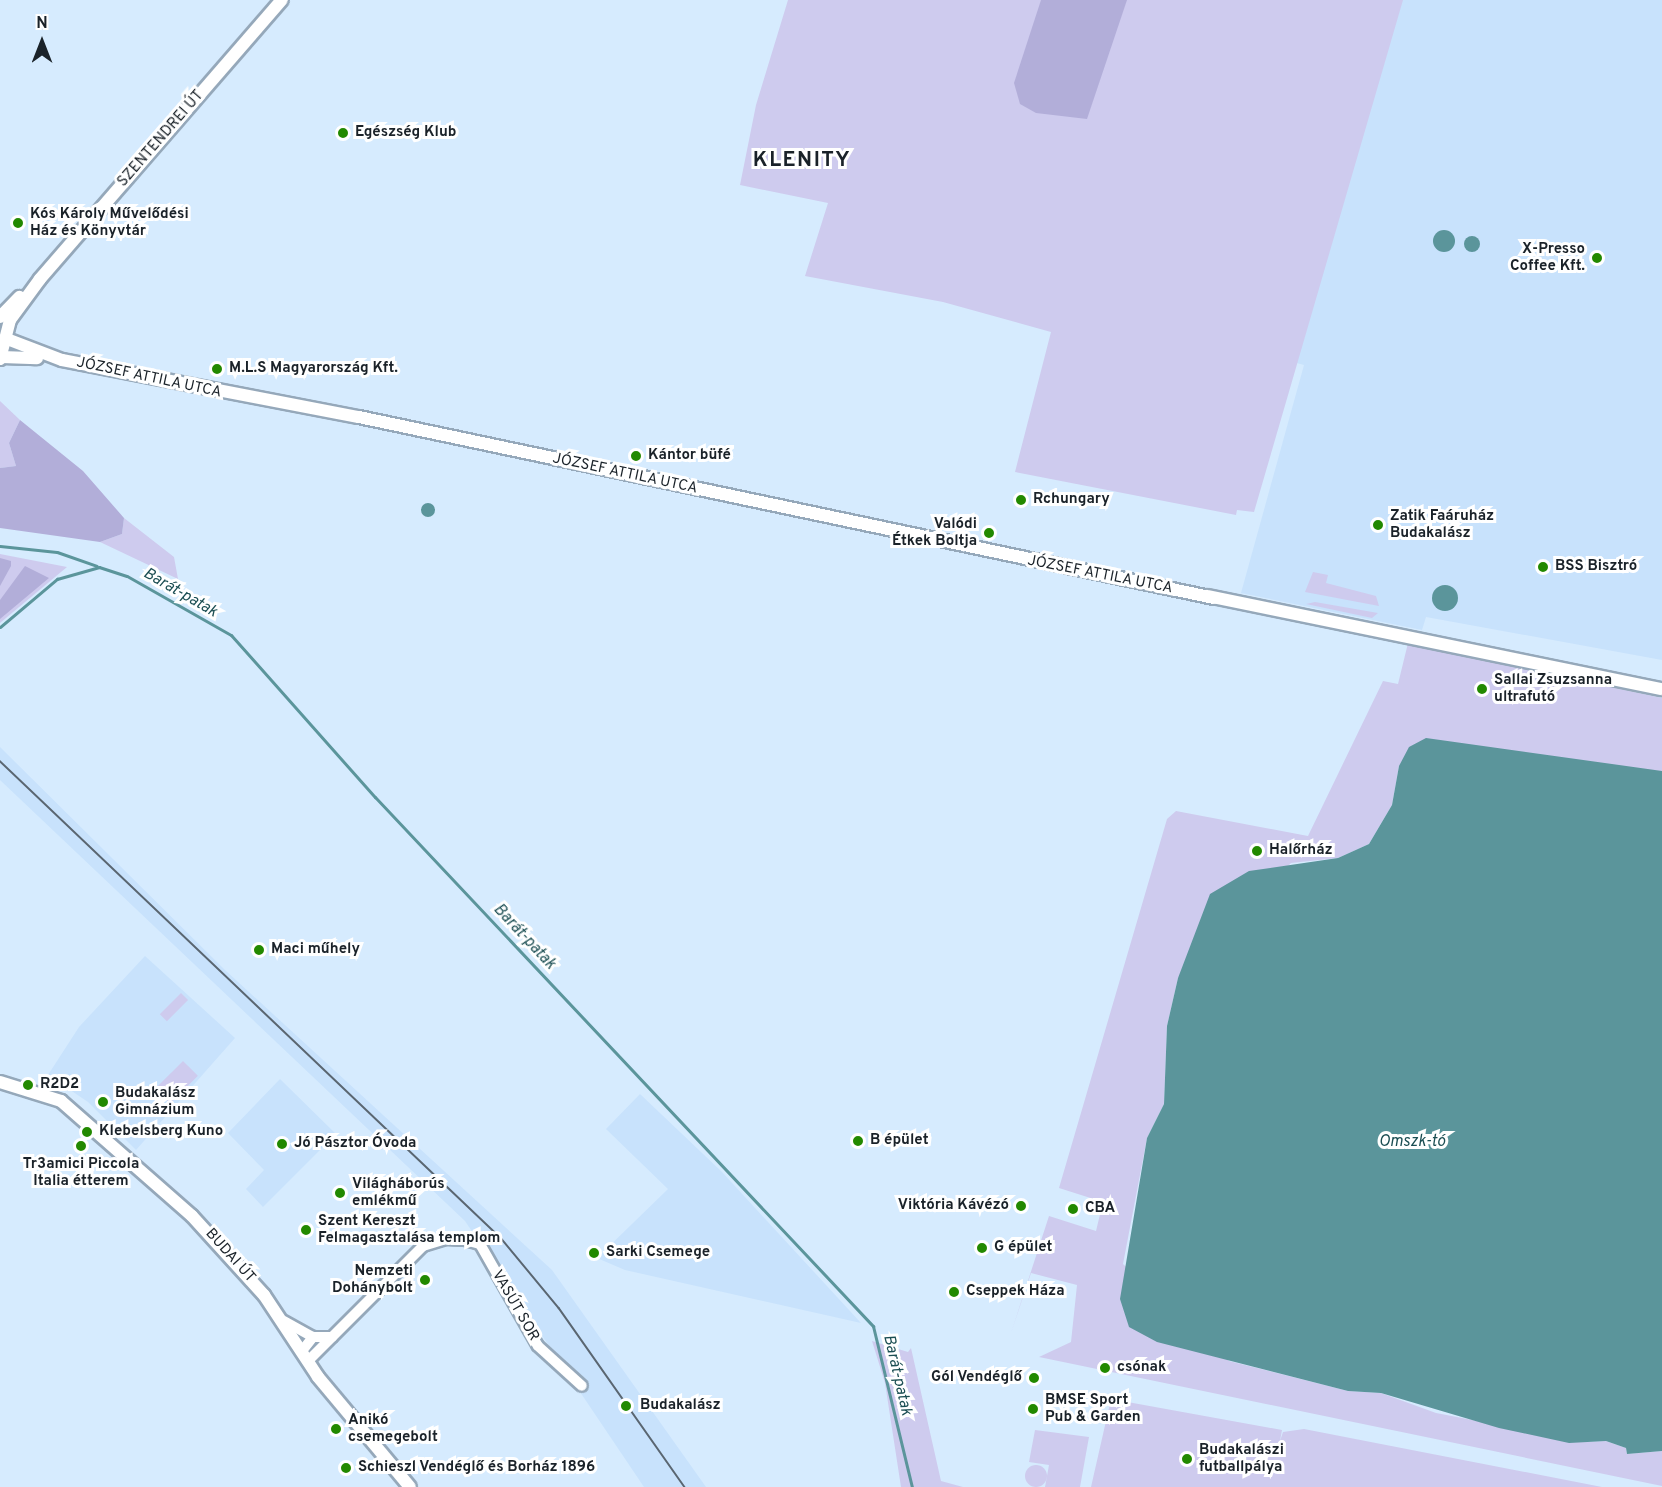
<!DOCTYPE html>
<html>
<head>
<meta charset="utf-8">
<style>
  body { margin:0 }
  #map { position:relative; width:1662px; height:1487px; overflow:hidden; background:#d6ebfe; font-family:Overpass,sans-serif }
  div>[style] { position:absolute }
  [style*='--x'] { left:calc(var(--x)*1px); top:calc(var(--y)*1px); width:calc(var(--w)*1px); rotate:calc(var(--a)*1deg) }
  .built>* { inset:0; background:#c8e2fc }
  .green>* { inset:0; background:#cecbee; transform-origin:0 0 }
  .round { border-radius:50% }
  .forest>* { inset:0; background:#b2aed9 }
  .water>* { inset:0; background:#5b959b }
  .stream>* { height:3px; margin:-1.5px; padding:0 1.5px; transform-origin:1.5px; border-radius:1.5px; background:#5b959b }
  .roads { filter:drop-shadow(2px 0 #95a8ba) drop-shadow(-2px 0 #95a8ba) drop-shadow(0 2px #95a8ba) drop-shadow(0 -2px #95a8ba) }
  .tertiary>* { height:10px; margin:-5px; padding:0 5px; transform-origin:5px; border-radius:5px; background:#fff }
  .secondary>* { height:12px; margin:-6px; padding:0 6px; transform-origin:6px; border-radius:6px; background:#fff }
  .tram>* { height:1.5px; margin:-0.75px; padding:0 0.75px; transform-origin:0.75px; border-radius:0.75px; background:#5a6671 }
  .dots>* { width:16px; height:16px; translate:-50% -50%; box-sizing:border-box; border:3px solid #fff; border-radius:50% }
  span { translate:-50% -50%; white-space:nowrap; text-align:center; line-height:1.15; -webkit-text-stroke:6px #fff; paint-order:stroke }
  .poi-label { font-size:15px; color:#1a2229; font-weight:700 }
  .left { translate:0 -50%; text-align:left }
  .right { translate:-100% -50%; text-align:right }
  .street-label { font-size:15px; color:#1a2229 }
  .water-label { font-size:16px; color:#1b4e53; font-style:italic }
  .district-label { font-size:21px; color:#1a2229; font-weight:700; letter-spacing:1.5px }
  .north { position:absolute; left:12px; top:12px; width:60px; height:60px; -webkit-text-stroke:4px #fff; paint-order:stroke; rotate:0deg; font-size:16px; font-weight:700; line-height:24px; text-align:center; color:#1a2229 }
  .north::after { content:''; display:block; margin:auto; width:21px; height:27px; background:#1a2229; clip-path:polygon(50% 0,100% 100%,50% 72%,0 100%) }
</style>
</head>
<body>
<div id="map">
  <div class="built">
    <div style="clip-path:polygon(1397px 0,1662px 0,1662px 660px,1426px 617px,1422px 630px,1241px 593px,1304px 365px,1293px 362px)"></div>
    <div style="clip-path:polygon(0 747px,225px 970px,552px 1270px,706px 1487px,644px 1487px,465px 1221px,0 780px)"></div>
    <div style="clip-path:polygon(145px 956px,235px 1038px,136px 1150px,88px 1102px,48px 1075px,79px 1027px)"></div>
    <div style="clip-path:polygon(280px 1079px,336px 1134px,263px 1207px,246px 1189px,264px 1170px,228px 1133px)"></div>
    <div style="clip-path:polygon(640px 1094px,722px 1172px,861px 1323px,625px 1270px,597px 1258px,668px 1189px,606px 1129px)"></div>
  </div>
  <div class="green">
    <div style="clip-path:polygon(788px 0,1403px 0,1254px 512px,1237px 510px,1236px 515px,1015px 472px,1051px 332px,943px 302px,805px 276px,828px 203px,740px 185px,756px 105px)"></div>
    <div style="clip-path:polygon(0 401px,20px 420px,9px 443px,16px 466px,0 468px)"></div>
    <div style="clip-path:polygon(124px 518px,174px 557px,178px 579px,100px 542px,122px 534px)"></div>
    <div style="clip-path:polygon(0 554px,67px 567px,0 623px)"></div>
    <div style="clip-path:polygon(1313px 572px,1328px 575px,1326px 583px,1376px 596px,1379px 606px,1305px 592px)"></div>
    <div style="clip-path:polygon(1315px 602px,1378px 613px,1372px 618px,1306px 604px)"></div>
    <div style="clip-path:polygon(1408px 643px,1662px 698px,1662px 771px,1399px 766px,1392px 805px,1369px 844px,1338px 858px,1291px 863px,1178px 978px,1167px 1026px,1164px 1104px,1147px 1138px,1123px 1264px,1229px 1361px,1348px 1391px,1381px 1393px,1436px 1413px,1587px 1442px,1606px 1441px,1626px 1448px,1627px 1454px,1662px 1451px,1662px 1486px,1039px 1357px,1071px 1342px,1077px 1285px,1031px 1273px,1011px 1333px,1049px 1216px,1096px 1231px,1103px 1202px,1059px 1188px,1167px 819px,1176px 811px,1308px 836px,1383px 681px,1398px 684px)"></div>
    <div style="left:181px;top:993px;width:10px;height:30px;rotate:45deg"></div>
    <div style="left:183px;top:1061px;width:21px;height:39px;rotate:45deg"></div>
    <div style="clip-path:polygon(872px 1341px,908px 1352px,911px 1348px,941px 1481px,963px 1487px,901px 1487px,885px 1383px)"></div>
    <div style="clip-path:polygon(1111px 1399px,1282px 1430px,1280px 1441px,1283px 1432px,1304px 1429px,1602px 1487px,1091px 1487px)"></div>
    <div style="clip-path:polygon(1035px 1430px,1089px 1437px,1080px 1487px,1045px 1487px,1049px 1465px,1029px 1462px)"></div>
    <div class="round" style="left:1025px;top:1465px;width:22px;height:22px"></div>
  </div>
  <div class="forest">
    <div style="clip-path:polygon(1041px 0,1127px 0,1087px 119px,1036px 113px,1020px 104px,1014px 83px)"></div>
    <div style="clip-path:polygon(20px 420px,83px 471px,124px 518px,122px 534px,100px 542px,0 528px,0 468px,16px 466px,9px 443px)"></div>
    <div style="clip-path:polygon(0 558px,11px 561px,11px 566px,0 586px)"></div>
    <div style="clip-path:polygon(25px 566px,49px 578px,0 619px,0 600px)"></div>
  </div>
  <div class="water">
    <div class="round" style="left:1433px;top:230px;width:22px;height:22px"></div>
    <div class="round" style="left:1464px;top:236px;width:16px;height:16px"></div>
    <div class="round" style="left:421px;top:503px;width:14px;height:14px"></div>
    <div class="round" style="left:1432px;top:585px;width:26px;height:26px"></div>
    <div style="clip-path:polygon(1426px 738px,1662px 771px,1662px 1451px,1627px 1454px,1626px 1448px,1606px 1441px,1569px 1443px,1499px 1428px,1381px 1393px,1348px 1391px,1157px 1342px,1129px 1327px,1120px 1299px,1147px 1138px,1164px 1104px,1167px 1026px,1178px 978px,1210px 894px,1249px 871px,1338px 858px,1369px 844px,1392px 805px,1399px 766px,1409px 747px)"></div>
  </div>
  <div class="stream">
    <div style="--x:0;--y:546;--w:57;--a:6"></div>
    <div style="--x:57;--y:552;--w:42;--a:19.3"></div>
    <div style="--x:0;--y:627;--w:75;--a:-40.1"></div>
    <div style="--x:57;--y:579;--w:44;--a:-15.9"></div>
    <div style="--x:99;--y:567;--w:29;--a:18"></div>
    <div style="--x:127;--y:576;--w:120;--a:29.6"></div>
    <div style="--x:231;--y:635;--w:217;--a:48.4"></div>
    <div style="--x:375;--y:797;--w:727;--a:46.73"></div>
    <div style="--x:873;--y:1326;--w:166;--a:76.4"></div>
  </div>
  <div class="roads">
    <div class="tertiary">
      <div style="--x:284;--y:1321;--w:33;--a:29"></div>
      <div style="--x:302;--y:1351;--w:18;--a:-52"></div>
      <div style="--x:313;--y:1337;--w:19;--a:0"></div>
      <div style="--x:308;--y:1361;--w:163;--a:-45"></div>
      <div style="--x:423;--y:1246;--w:24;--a:-17"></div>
      <div style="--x:446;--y:1239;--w:19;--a:3"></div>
      <div style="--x:465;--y:1240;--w:16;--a:15"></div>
      <div style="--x:480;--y:1244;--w:117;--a:60.4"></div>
      <div style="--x:538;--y:1346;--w:59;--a:42.3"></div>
    </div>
    <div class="secondary">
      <div style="--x:0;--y:317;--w:28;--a:-46"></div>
      <div style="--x:7;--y:339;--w:59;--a:20.9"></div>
      <div style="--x:62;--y:360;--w:302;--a:10.9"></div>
      <div style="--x:359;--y:417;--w:874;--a:11.95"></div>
      <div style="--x:2;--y:357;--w:35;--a:2"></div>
      <div style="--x:0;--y:359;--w:40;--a:-75.6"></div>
      <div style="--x:10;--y:320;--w:51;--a:-53.8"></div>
      <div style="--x:40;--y:279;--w:369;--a:-49.1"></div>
      <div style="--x:1208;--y:596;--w:463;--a:11.6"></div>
      <div style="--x:0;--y:1082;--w:64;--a:17.3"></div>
      <div style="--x:61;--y:1101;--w:174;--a:41.3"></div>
      <div style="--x:192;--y:1216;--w:107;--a:47.7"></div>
      <div style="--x:264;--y:1295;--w:98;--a:56.6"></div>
      <div style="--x:318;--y:1377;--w:143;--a:50.1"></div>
    </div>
  </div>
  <div class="tram">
    <div style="--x:0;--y:761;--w:692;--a:43.59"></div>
    <div style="--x:501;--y:1238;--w:91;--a:50.4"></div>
    <div style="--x:559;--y:1308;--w:219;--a:54.9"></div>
  </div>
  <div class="dots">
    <div style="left:343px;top:133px;background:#228900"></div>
    <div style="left:18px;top:223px;background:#228900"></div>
    <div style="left:1597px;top:258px;background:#228900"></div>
    <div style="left:217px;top:369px;background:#228900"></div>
    <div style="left:636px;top:456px;background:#228900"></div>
    <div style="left:1021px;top:500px;background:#228900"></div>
    <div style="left:1378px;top:525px;background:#228900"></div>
    <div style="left:989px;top:533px;background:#228900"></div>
    <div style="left:1543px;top:567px;background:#228900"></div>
    <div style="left:1482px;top:689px;background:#228900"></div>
    <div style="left:1257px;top:851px;background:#228900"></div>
    <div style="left:259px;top:950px;background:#228900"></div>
    <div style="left:28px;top:1085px;background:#228900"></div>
    <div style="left:103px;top:1102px;background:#228900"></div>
    <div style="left:87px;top:1132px;background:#228900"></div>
    <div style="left:858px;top:1141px;background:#228900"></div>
    <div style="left:282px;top:1144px;background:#228900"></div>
    <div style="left:81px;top:1146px;background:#228900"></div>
    <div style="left:340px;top:1193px;background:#228900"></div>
    <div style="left:1021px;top:1206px;background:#228900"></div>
    <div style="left:1073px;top:1209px;background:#228900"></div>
    <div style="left:306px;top:1230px;background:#228900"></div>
    <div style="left:982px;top:1248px;background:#228900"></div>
    <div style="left:594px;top:1253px;background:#228900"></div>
    <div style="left:425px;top:1280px;background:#228900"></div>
    <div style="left:954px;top:1292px;background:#228900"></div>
    <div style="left:1105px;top:1368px;background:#228900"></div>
    <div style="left:1034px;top:1378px;background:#228900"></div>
    <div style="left:626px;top:1406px;background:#228900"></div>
    <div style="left:1033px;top:1409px;background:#228900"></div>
    <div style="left:336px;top:1429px;background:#228900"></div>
    <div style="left:1187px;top:1459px;background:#228900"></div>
    <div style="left:346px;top:1468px;background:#228900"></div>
  </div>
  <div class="poi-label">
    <span class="left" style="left:355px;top:133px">Egészség Klub</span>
    <span class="left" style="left:30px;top:223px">Kós Károly Művelődési<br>Ház és Könyvtár</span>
    <span class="right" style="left:1585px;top:258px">X-Presso<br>Coffee Kft.</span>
    <span class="left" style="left:229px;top:369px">M.L.S Magyarország Kft.</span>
    <span class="left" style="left:648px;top:456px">Kántor büfé</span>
    <span class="left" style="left:1033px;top:500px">Rchungary</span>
    <span class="left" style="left:1390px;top:525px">Zatik Faáruház<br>Budakalász</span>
    <span class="right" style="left:977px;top:533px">Valódi<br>Étkek Boltja</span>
    <span class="left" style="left:1555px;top:567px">BSS Bisztró</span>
    <span class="left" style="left:1494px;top:689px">Sallai Zsuzsanna<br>ultrafutó</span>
    <span class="left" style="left:1269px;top:851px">Halőrház</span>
    <span class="left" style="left:271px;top:950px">Maci műhely</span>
    <span class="left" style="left:40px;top:1085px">R2D2</span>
    <span class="left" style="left:115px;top:1102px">Budakalász<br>Gimnázium</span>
    <span class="left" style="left:99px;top:1132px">Klebelsberg Kuno</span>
    <span class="left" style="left:870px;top:1141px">B épület</span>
    <span class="left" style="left:294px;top:1144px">Jó Pásztor Óvoda</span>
    <span style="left:81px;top:1173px">Tr3amici Piccola<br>Italia étterem</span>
    <span class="left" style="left:352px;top:1193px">Világháborús<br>emlékmű</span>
    <span class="right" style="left:1009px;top:1206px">Viktória Kávézó</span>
    <span class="left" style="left:1085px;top:1209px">CBA</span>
    <span class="left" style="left:318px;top:1230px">Szent Kereszt<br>Felmagasztalása templom</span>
    <span class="left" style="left:994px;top:1248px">G épület</span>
    <span class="left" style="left:606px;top:1253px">Sarki Csemege</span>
    <span class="right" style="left:413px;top:1280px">Nemzeti<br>Dohánybolt</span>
    <span class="left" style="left:966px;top:1292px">Cseppek Háza</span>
    <span class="left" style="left:1117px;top:1368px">csónak</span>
    <span class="right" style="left:1022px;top:1378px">Gól Vendéglő</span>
    <span class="left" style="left:1045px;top:1409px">BMSE Sport<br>Pub &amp; Garden</span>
    <span class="left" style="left:640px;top:1406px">Budakalász</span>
    <span class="left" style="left:348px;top:1429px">Anikó<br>csemegebolt</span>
    <span class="left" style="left:1199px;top:1459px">Budakalászi<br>futballpálya</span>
    <span class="left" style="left:358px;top:1468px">Schieszl Vendéglő és Borház 1896</span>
  </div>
  <div class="street-label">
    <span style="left:161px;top:139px;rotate:-49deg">SZENTENDREI ÚT</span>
    <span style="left:149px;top:378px;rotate:12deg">JÓZSEF ATTILA UTCA</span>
    <span style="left:625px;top:474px;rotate:12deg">JÓZSEF ATTILA UTCA</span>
    <span style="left:1100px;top:575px;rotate:11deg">JÓZSEF ATTILA UTCA</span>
    <span style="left:230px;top:1256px;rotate:48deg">BUDAI ÚT</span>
    <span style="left:515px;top:1306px;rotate:60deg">VASÚT SOR</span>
  </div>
  <div class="water-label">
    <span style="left:180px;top:593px;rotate:30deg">Barát-patak</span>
    <span style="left:524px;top:937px;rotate:47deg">Barát-patak</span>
    <span style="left:1412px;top:1142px">Omszk-tó</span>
    <span style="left:897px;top:1375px;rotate:77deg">Barát-patak</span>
  </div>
  <div class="district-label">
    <span style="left:802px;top:161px">KLENITY</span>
  </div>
  <div class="north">N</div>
</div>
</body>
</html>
